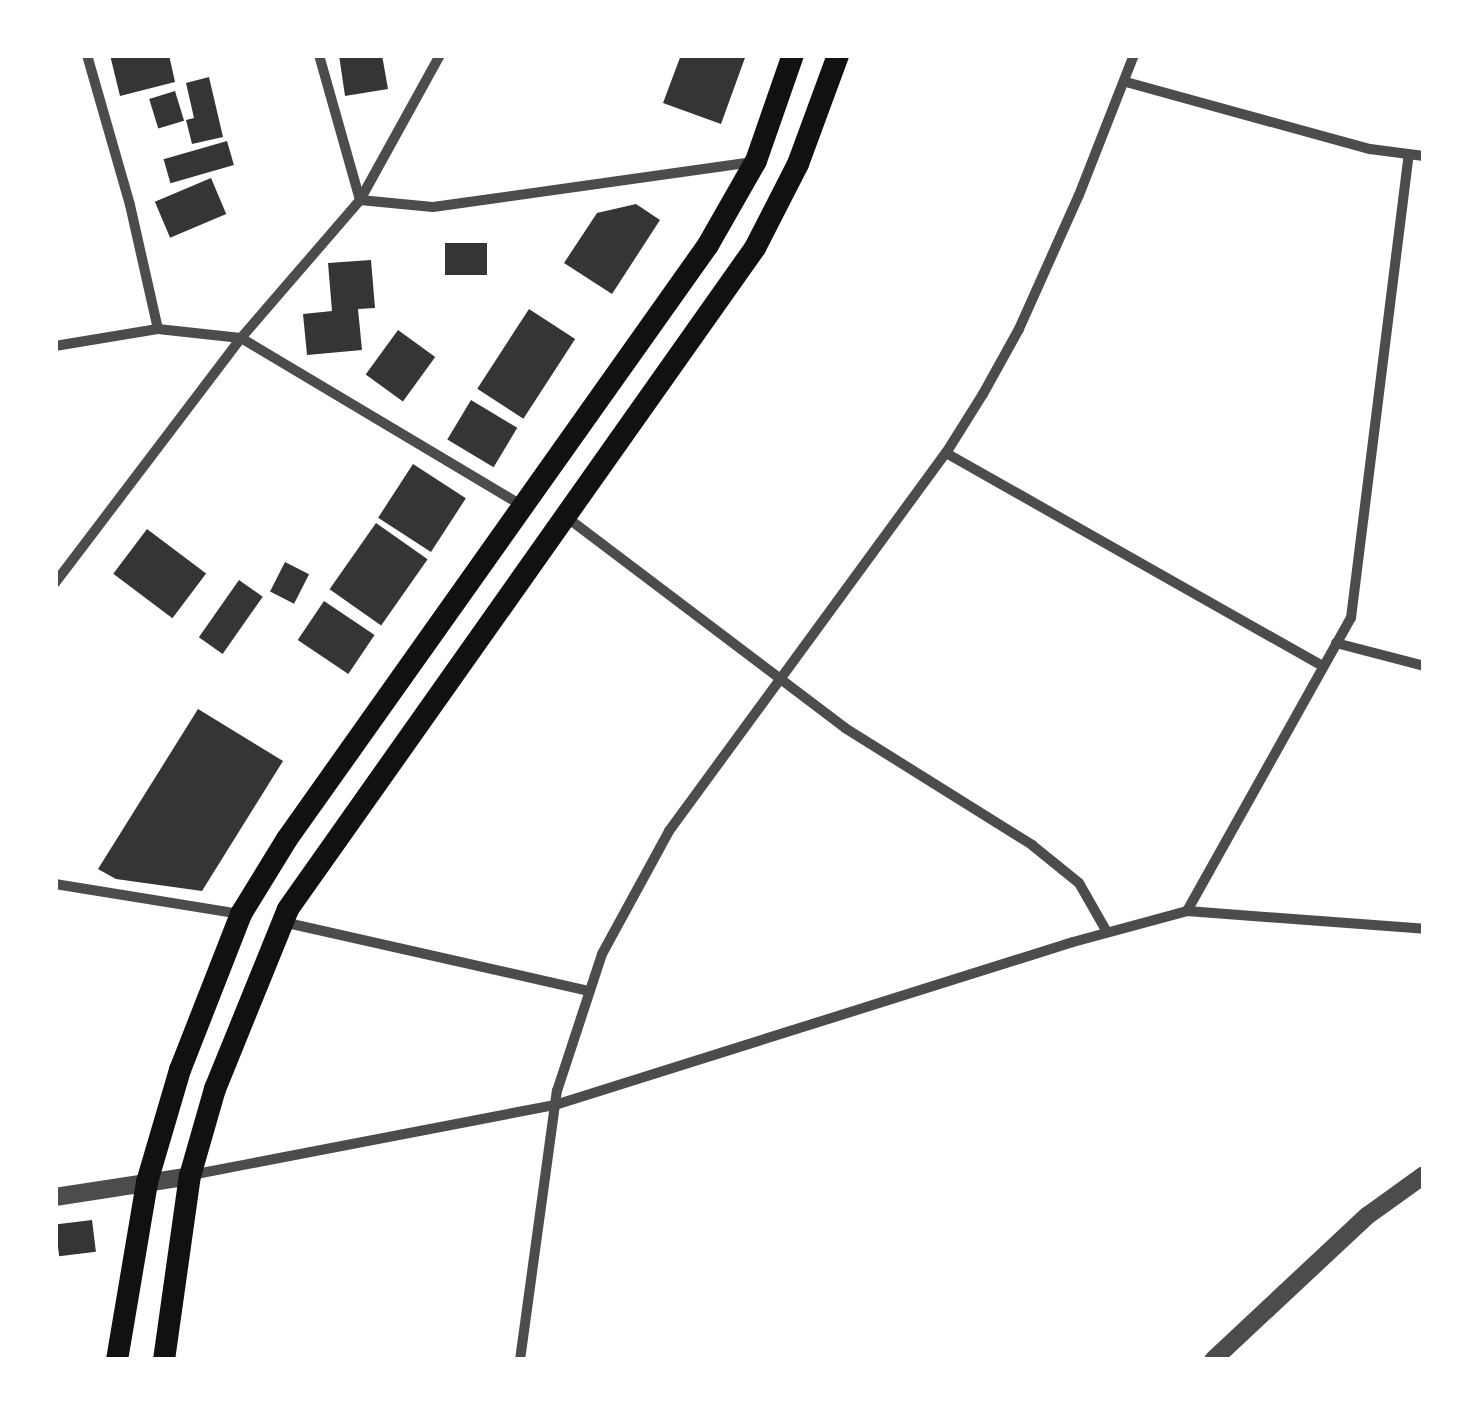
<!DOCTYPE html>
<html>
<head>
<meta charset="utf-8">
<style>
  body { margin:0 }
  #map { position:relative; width:1479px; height:1415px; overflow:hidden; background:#fff; font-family:Lora,serif }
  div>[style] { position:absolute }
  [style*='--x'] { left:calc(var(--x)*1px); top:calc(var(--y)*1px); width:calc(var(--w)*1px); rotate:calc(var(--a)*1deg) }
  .building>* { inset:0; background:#353535; transform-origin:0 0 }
  .minor>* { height:10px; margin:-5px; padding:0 5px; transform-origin:5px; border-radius:5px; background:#4c4c4c }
  .tertiary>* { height:18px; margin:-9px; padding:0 9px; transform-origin:9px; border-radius:9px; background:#4c4c4c }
  .primary>* { height:22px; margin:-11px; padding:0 11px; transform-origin:11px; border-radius:11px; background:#111 }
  span { translate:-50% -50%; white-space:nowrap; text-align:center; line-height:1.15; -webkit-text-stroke:8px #fff; paint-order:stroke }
  .frame { position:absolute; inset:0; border:58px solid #fff; pointer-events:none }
</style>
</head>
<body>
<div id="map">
  <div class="building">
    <div style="clip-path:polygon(110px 55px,169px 55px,175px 82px,120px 96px)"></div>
    <div style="clip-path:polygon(339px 55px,382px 55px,388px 89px,345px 96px)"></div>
    <div style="clip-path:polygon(681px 55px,746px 55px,721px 124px,663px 103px)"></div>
    <div style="clip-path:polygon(209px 77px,223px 137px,192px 144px,186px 120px,194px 118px,186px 83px)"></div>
    <div style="left:175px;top:91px;width:31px;height:27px;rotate:73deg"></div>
    <div style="left:227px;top:141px;width:25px;height:66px;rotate:74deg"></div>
    <div style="left:211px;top:178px;width:39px;height:61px;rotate:67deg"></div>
    <div style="clip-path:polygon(636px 204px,660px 220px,612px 294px,564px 263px,597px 213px)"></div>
    <div style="left:445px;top:243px;width:42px;height:32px"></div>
    <div style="clip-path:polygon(371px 260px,375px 308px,358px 309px,362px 350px,307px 355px,303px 314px,332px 311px,328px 263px)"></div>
    <div style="left:529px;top:309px;width:55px;height:95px;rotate:33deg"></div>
    <div style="left:398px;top:330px;width:46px;height:55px;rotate:36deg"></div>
    <div style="left:471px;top:400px;width:54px;height:46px;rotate:31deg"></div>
    <div style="left:413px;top:464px;width:63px;height:64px;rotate:33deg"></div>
    <div style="left:376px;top:523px;width:63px;height:81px;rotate:35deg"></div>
    <div style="left:147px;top:529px;width:74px;height:56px;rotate:37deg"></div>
    <div style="left:285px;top:562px;width:27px;height:33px;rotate:27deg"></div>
    <div style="left:239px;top:580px;width:29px;height:70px;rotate:35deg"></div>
    <div style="left:324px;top:601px;width:61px;height:47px;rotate:34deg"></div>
    <div style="clip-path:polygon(198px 709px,283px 761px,202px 891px,116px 879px,98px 869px)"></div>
    <div style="left:92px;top:1220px;width:32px;height:37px;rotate:83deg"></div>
  </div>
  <div class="minor">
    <div style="--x:87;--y:55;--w:156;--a:74"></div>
    <div style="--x:130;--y:205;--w:127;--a:77.3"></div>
    <div style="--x:319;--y:55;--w:151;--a:74.2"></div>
    <div style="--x:360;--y:200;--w:73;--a:5.5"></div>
    <div style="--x:433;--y:207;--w:325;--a:-8"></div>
    <div style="--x:1126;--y:82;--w:253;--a:15.4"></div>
    <div style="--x:1370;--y:149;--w:54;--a:7.4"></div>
    <div style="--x:55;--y:346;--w:104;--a:-9.4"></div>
    <div style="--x:158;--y:329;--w:83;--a:6.2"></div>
    <div style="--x:241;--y:338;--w:328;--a:30.8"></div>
    <div style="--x:946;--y:453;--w:433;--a:29.5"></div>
    <div style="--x:565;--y:516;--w:351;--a:37.1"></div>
    <div style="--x:845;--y:728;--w:221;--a:32"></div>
    <div style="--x:1032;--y:845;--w:60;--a:39"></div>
    <div style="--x:1079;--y:883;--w:56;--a:60.3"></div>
    <div style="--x:55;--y:583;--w:308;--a:-52.8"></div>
    <div style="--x:241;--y:338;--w:182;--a:-49.2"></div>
    <div style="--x:360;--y:200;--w:166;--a:-61.1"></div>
    <div style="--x:1336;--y:643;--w:91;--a:14.6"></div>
    <div style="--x:55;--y:884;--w:187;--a:9.2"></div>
    <div style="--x:1187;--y:911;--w:336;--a:-60.8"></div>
    <div style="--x:1351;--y:618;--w:467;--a:-82.9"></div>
    <div style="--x:283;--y:922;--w:314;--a:12.7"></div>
    <div style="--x:191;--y:1175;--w:371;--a:-10.9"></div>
    <div style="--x:555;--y:1105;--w:543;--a:-17.47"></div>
    <div style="--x:1073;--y:942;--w:118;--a:-15.2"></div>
    <div style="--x:1187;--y:911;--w:238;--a:4.3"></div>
    <div style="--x:520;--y:1360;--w:272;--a:-82.2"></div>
    <div style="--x:557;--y:1091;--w:144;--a:-71.8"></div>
    <div style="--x:602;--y:954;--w:140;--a:-61.4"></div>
    <div style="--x:669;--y:831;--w:469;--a:-53.8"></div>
    <div style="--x:946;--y:453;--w:70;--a:-57.9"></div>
    <div style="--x:983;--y:394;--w:74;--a:-61"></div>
    <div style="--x:1019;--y:329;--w:147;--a:-65.9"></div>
    <div style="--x:1079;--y:195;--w:150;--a:-68.6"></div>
  </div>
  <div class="tertiary">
    <div style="--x:55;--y:1197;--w:137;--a:-8.8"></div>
    <div style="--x:1213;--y:1360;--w:211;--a:-43.1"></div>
    <div style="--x:1367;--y:1216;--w:70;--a:-35.7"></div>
  </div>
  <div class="primary">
    <div style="--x:117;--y:1360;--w:181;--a:-80.4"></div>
    <div style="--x:147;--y:1182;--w:117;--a:-73.6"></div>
    <div style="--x:180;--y:1070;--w:168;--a:-68.6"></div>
    <div style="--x:241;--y:914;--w:88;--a:-58.5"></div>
    <div style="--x:287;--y:839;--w:728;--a:-54.67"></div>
    <div style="--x:708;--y:245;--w:97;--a:-60.3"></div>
    <div style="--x:756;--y:161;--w:112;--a:-70.8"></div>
    <div style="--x:164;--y:1360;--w:186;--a:-82"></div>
    <div style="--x:190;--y:1176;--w:91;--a:-74"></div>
    <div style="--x:215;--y:1089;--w:194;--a:-67.9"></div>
    <div style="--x:288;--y:909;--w:809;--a:-54.76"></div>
    <div style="--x:755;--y:248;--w:94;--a:-62.9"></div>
    <div style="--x:798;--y:164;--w:116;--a:-69.8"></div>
  </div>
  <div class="frame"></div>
</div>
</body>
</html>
